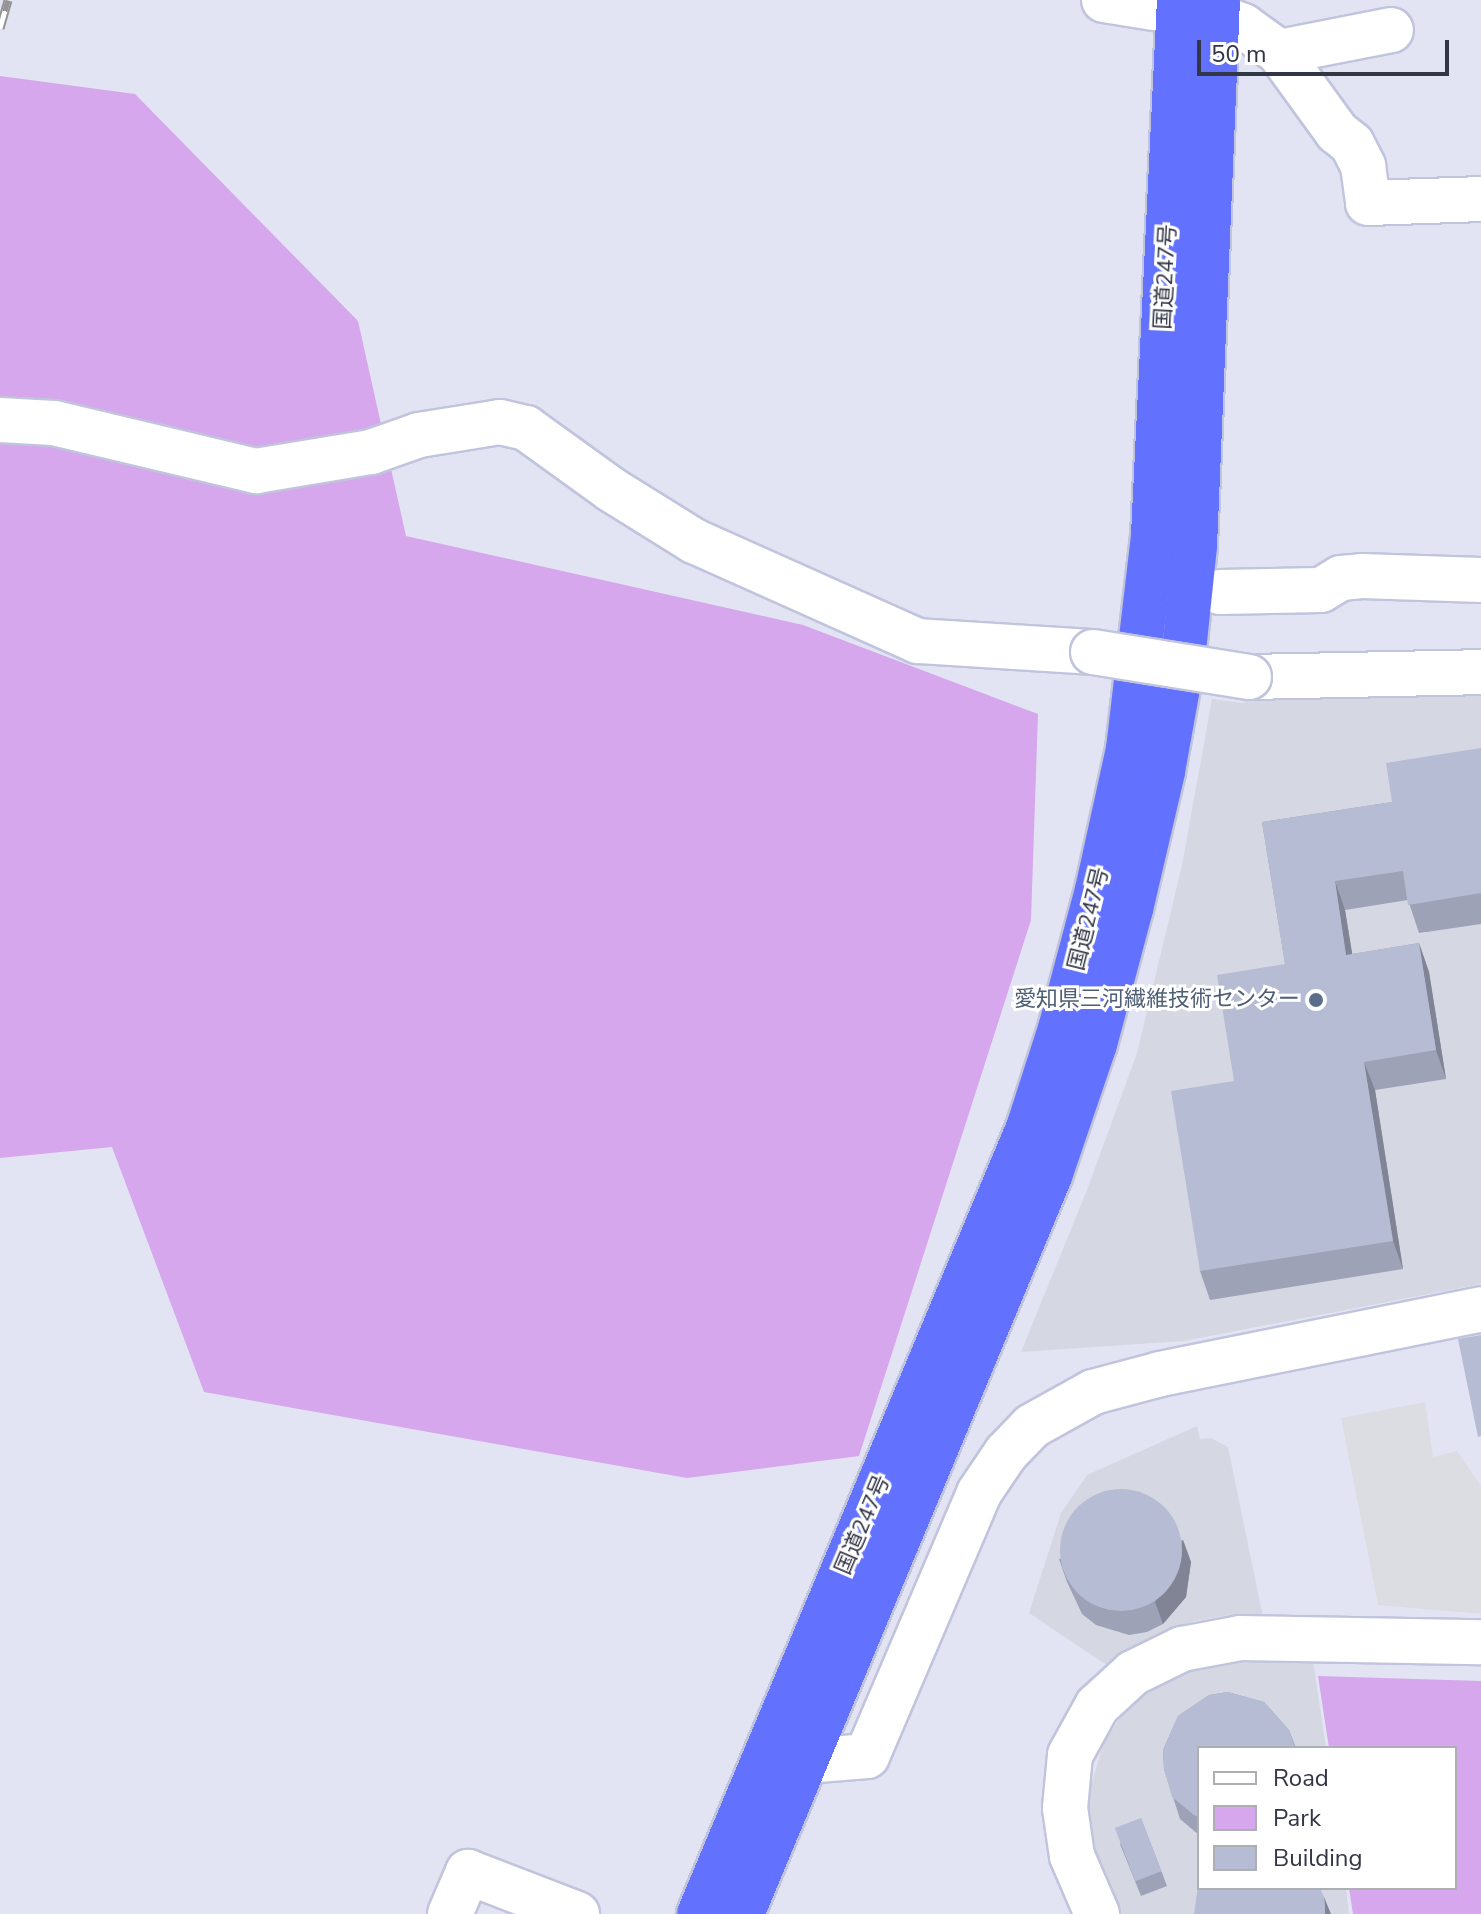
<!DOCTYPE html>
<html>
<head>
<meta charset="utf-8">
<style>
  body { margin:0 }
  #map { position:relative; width:1481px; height:1914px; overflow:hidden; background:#e3e4f3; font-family:"Nunito Sans","Noto Sans JP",sans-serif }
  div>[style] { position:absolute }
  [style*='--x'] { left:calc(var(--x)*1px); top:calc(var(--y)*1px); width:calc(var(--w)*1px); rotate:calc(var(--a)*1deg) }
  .industrial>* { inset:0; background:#d5d8e2 }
  .green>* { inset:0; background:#d6a7ec }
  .parking>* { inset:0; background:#dcdde3 }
  .roads { filter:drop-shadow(2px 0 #c1c4dd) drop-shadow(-2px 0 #c1c4dd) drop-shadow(0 2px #c1c4dd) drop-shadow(0 -2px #c1c4dd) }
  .minor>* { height:44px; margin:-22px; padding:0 22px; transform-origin:22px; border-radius:22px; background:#fff }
  .highway>* { height:44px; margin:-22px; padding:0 22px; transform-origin:22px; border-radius:22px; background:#6272ff }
  .rail>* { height:9px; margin-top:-4.5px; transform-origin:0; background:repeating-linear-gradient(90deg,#fff 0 18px,#949494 0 36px); box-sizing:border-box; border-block:2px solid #949494 }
  .bridges { filter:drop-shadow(2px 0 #c1c4dd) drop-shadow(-2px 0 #c1c4dd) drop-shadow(0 2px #c1c4dd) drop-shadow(0 -2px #c1c4dd) }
  .minor-bridge>* { height:44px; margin:-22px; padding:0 22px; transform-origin:22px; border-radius:22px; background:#fff }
  .wall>* { inset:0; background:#9da2b7 }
  .shaded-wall>* { inset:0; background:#808495 }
  .building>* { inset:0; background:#b7bcd5; transform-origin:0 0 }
  .round { border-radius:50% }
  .dots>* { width:22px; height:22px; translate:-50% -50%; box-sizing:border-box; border:4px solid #fff; border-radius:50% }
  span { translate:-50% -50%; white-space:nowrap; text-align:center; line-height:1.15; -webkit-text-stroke:6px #fff; paint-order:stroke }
  .street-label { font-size:22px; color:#323645 }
  .service-label { font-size:22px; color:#4e5e75 }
  .right { translate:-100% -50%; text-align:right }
  .legend { position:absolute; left:1197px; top:1746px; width:260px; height:144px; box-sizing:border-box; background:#fff; border:2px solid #adafb5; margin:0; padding:10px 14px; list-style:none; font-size:24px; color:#323645 }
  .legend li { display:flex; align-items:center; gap:16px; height:40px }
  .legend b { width:40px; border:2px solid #adafb5 }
  .scale { position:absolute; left:1197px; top:40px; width:252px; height:36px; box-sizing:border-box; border:4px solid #323645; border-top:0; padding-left:10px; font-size:24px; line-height:28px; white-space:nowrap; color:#323645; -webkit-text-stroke:6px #fff; paint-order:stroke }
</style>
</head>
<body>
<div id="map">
  <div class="industrial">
    <div style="clip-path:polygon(1481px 687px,1481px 1284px,1184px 1341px,1021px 1352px,1087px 1190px,1137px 1053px,1182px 865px,1212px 699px,1244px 703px,1246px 693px)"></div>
    <div style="clip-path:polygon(1197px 1426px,1200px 1439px,1211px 1438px,1228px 1447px,1263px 1617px,1230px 1615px,1195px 1621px,1161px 1632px,1108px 1666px,1029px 1613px,1061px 1513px,1087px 1475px)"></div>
    <div style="clip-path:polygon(1231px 1659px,1313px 1661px,1326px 1748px,1199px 1748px,1199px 1888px,1346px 1888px,1349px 1914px,1117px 1914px,1086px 1835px,1086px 1802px,1104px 1742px,1124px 1713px,1151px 1687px,1176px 1670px)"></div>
  </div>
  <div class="green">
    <div style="clip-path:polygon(0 76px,135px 94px,358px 321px,406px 536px,803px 625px,1038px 714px,1031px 920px,859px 1456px,687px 1478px,204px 1392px,112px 1147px,0 1158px)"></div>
    <div style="clip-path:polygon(1318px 1676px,1481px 1681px,1481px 1914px,1353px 1914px,1349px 1888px,1455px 1888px,1455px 1748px,1329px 1748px)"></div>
  </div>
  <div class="parking">
    <div style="clip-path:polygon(1425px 1402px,1433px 1457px,1457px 1451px,1481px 1486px,1481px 1614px,1378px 1605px,1341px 1418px)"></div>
  </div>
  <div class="roads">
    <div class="minor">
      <div style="--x:1104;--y:0;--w:76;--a:9.1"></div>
      <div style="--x:1217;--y:16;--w:28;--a:21"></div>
      <div style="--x:1243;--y:26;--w:44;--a:35.8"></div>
      <div style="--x:1279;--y:52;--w:99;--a:54.1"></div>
      <div style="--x:1337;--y:132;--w:19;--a:39"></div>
      <div style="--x:1352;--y:144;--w:25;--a:63"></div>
      <div style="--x:1363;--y:166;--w:37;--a:82"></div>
      <div style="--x:1368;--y:203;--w:113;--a:-2"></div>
      <div style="--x:1279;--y:52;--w:114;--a:-11.1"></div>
      <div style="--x:0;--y:420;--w:54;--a:3.2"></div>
      <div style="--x:54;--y:423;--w:208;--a:13.4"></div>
      <div style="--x:256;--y:471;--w:117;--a:-9.4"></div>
      <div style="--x:371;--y:452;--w:51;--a:-19.5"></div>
      <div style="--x:419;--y:435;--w:82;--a:-9.1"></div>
      <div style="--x:500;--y:422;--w:27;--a:13"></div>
      <div style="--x:526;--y:428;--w:106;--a:35.8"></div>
      <div style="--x:612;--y:490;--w:97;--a:31.9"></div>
      <div style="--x:694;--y:541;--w:245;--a:24.1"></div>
      <div style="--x:918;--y:641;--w:175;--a:3.6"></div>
      <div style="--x:1220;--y:592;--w:101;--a:-1.1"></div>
      <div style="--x:1321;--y:590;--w:23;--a:-31"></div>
      <div style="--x:1341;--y:578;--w:21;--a:-5"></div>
      <div style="--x:1362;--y:576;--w:119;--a:1.9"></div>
      <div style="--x:1249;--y:677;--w:232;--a:-1.2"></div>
      <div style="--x:806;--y:1761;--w:61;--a:-4.7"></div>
      <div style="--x:867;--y:1756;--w:286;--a:-66.9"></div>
      <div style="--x:979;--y:1493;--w:48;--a:-56"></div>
      <div style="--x:1006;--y:1453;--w:37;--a:-46"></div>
      <div style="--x:1032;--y:1426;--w:70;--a:-29.1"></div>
      <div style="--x:1093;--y:1392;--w:69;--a:-15"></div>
      <div style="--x:1160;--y:1374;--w:328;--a:-11.4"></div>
      <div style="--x:450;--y:1914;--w:46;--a:-66.8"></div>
      <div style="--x:468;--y:1872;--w:117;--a:21.1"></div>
      <div style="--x:1097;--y:1914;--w:63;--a:-113.3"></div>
      <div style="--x:1072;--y:1856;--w:49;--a:-98.3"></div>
      <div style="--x:1065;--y:1808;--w:53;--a:-84.6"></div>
      <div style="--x:1070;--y:1755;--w:56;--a:-61.1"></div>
      <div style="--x:1097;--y:1706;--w:49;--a:-42.5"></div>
      <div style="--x:1133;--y:1673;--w:55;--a:-26.1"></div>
      <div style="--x:1182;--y:1649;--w:59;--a:-10.7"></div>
      <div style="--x:1240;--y:1638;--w:241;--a:1"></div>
    </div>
    <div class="highway">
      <div style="--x:699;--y:1914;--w:852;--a:-67.29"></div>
      <div style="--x:1028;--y:1128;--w:104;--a:-72.1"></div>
      <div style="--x:1060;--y:1029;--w:144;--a:-75.1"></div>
      <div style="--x:1097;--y:890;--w:144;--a:-77.6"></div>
      <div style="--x:1128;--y:749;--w:215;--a:-83.3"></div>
      <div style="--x:1153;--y:535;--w:536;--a:-87.22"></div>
      <div style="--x:742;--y:1914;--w:800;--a:-67.35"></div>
      <div style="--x:1050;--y:1176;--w:139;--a:-71.2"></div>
      <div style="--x:1095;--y:1044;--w:140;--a:-75.1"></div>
      <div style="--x:1131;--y:909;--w:142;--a:-76.9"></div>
      <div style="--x:1163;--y:771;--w:113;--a:-79.8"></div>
      <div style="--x:1183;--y:660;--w:115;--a:-84"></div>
      <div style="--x:1195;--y:546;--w:546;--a:-87.59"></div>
    </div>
  </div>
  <div class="rail">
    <div style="--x:0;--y:28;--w:29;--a:-74"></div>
  </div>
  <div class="bridges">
    <div class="minor-bridge">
      <div style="--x:1093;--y:652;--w:158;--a:9.1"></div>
    </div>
  </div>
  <div class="wall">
    <div style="clip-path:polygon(1481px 748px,1481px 924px,1419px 933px,1408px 900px,1345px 910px,1352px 954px,1419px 943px,1429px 972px,1446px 1079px,1375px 1090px,1403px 1269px,1210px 1300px,1200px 1271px,1234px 1081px,1285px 964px,1262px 822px,1392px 802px)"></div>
    <div style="clip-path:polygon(1183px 1540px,1191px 1562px,1186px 1597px,1163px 1624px,1147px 1632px,1129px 1635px,1096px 1625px,1082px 1614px,1067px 1582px,1059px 1559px)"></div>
    <div style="clip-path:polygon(1228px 1692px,1264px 1702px,1289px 1730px,1296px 1748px,1199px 1748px,1199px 1835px,1180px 1819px,1164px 1769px,1163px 1750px,1178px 1716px,1209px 1695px)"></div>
    <div style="clip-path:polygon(1141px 1818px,1167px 1886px,1141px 1896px,1120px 1844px)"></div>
  </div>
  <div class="shaded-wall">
    <div style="clip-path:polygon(1335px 881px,1345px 910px,1357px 983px,1346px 955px)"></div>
    <div style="clip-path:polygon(1419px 943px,1429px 972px,1446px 1079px,1436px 1050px)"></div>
    <div style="clip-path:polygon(1364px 1062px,1375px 1090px,1403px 1269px,1393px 1241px)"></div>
    <div style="clip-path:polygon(1183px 1540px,1191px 1562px,1186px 1597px,1163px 1624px,1155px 1602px)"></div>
    <div style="clip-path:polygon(1324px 1897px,1331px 1914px,1325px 1914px)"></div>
  </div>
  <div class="building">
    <div style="clip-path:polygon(1481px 748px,1481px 893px,1408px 905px,1403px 871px,1335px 881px,1346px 955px,1419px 943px,1436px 1050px,1364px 1062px,1393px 1241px,1200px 1271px,1171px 1091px,1234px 1081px,1217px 975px,1285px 964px,1262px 822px,1392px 802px,1386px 763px)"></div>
    <div style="clip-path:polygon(1481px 1335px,1481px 1436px,1478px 1437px,1458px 1339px)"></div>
    <div class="round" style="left:1060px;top:1489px;width:122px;height:122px"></div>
    <div style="clip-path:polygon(1228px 1692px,1264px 1702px,1289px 1730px,1295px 1748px,1199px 1748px,1199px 1817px,1194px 1815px,1172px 1797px,1164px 1769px,1163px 1750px,1178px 1716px,1209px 1695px)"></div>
    <div style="left:1141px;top:1818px;width:57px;height:28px;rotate:69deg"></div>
    <div style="clip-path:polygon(1199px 1879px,1199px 1888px,1320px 1888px,1324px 1897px,1325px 1914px,1194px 1914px)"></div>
  </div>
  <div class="dots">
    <div style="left:1316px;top:1000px;background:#5c6f8a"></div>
  </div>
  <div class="street-label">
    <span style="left:1166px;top:277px;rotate:-87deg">国道247号</span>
    <span style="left:1089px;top:919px;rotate:-76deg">国道247号</span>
    <span style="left:863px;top:1525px;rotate:-67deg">国道247号</span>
  </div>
  <div class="service-label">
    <span class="right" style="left:1300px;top:1000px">愛知県三河繊維技術センター</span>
  </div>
  <ul class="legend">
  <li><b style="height:10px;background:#fff"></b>Road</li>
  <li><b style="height:22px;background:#d6a7ec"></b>Park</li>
  <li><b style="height:22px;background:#b7bcd5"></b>Building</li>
  </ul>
  <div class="scale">50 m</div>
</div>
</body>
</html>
